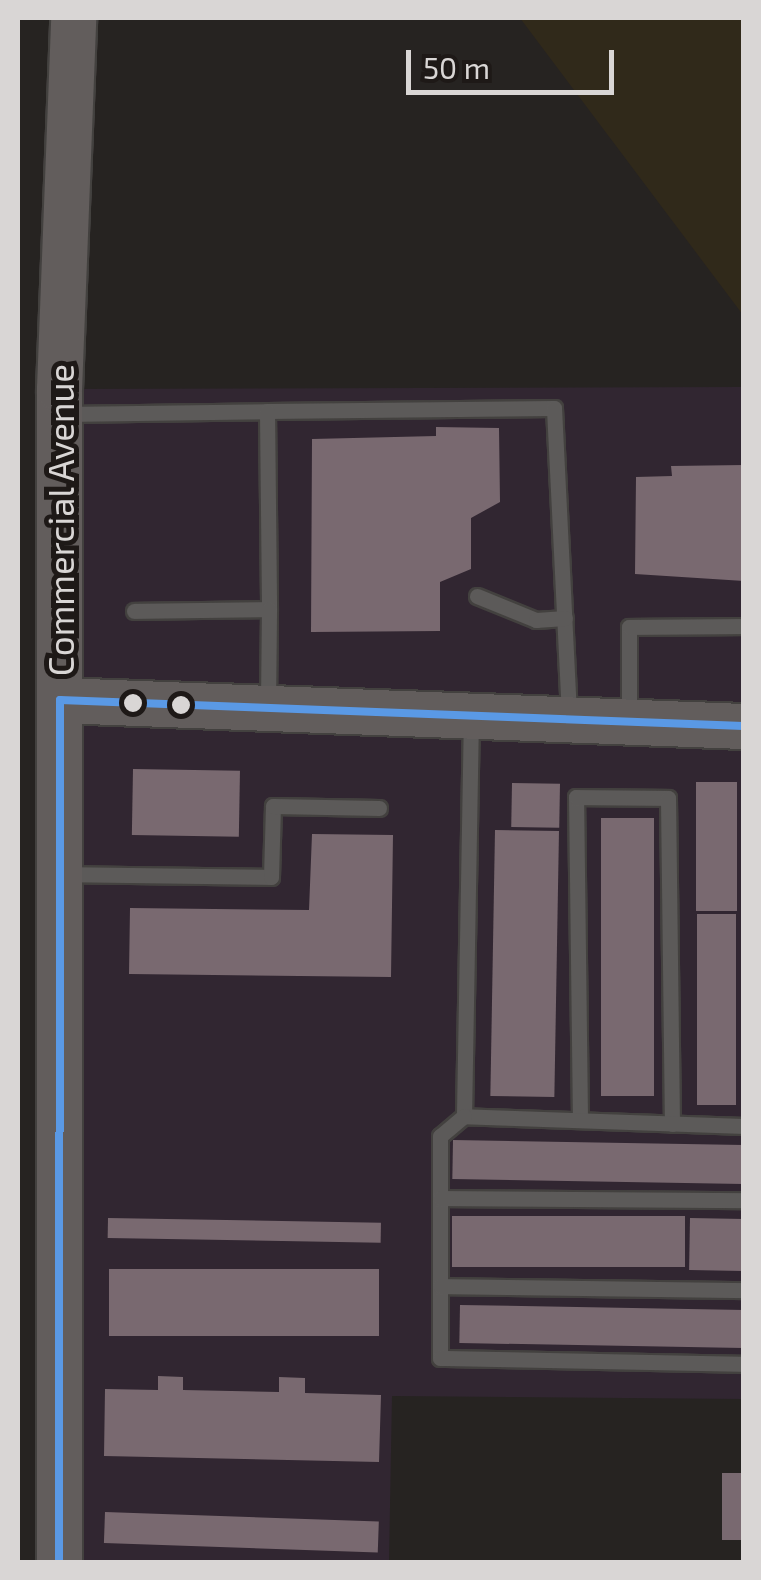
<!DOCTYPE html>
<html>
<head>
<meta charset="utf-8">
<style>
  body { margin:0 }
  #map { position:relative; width:761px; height:1580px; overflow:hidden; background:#262321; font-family:"Exo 2",sans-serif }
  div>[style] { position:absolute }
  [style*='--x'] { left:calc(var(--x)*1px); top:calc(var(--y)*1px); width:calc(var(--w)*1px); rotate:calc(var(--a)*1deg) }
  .commercial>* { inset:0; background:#312631 }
  .industrial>* { inset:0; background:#30291a }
  .building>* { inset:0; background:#796970; transform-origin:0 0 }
  .roads { filter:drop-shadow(2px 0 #43413f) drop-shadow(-2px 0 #43413f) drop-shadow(0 2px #43413f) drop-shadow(0 -2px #43413f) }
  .lane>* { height:15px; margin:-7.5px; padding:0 7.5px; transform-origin:7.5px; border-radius:7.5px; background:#5c5a59 }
  .secondary>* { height:45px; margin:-22.5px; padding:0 22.5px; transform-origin:22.5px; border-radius:22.5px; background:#625d5c }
  .bus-1>* { height:8px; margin:-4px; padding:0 4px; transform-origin:4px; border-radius:4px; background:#5a99e5 }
  .dots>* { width:28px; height:28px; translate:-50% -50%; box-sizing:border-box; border:5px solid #1e1917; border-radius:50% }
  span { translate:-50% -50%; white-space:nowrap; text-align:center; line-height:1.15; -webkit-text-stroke:10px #1e1917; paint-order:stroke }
  .street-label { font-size:35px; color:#d9d6d5 }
  .frame { position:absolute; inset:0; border:20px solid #d9d6d5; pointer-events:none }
  .scale { position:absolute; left:406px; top:50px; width:208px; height:45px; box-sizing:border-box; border:5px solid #d9d6d5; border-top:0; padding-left:12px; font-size:30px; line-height:35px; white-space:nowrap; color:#d9d6d5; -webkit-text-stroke:8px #1e1917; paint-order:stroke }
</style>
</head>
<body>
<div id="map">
  <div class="commercial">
    <div style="clip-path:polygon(743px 387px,743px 1399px,392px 1396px,389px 1562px,59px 1562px,59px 389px)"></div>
  </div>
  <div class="industrial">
    <div style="clip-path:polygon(520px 18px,743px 18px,743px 315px)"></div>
  </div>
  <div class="building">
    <div style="clip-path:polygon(436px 427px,499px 428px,500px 502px,471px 518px,471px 569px,440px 582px,440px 631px,311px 632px,312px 439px,436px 436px)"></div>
    <div style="clip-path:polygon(744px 465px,744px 581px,635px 574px,636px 477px,672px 476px,671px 466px)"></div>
    <div style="left:133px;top:769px;width:107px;height:66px;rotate:1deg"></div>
    <div style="left:737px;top:782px;width:129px;height:41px;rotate:90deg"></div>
    <div style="left:512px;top:783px;width:48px;height:44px;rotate:1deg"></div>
    <div style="left:654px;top:818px;width:278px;height:53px;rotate:90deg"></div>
    <div style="left:495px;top:830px;width:64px;height:266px;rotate:1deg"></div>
    <div style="clip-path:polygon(312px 834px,393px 835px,391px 977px,129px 974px,130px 908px,309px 910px)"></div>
    <div style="left:697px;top:914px;width:39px;height:191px"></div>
    <div style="left:453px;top:1140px;width:291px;height:39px;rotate:1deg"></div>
    <div style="left:452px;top:1216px;width:233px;height:51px"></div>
    <div style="left:108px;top:1218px;width:273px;height:20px;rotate:1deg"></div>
    <div style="left:690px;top:1218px;width:54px;height:52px;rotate:1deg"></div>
    <div style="left:109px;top:1269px;width:270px;height:67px"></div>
    <div style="left:460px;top:1305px;width:284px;height:38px;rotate:1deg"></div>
    <div style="clip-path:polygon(158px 1376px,183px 1377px,183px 1390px,279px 1392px,279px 1377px,305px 1378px,305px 1393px,381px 1395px,379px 1462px,104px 1456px,105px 1389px,158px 1390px)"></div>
    <div style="left:722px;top:1473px;width:22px;height:67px"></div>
    <div style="left:105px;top:1512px;width:274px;height:31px;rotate:2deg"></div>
  </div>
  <div class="roads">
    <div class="lane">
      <div style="--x:267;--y:411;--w:287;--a:-0.6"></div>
      <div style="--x:554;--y:408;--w:309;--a:87.2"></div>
      <div style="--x:64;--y:414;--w:203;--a:-0.8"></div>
      <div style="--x:267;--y:411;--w:198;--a:89.4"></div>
      <div style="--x:477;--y:596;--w:64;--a:22.1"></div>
      <div style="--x:536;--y:620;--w:29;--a:-4"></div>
      <div style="--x:134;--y:611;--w:135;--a:-0.8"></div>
      <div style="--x:269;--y:609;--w:95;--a:90.6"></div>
      <div style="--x:629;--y:718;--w:91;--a:-90"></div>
      <div style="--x:629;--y:627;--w:115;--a:-0.5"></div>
      <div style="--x:62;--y:874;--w:209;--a:0.8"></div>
      <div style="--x:271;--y:877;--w:71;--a:-88.4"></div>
      <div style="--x:273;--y:806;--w:106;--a:1.1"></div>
      <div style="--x:464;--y:1116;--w:397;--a:-89"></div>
      <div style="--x:580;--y:1120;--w:323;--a:-90.7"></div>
      <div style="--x:576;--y:797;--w:92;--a:0.6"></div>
      <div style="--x:668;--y:798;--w:326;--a:89.3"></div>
      <div style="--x:744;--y:1126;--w:280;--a:-178"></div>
      <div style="--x:464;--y:1116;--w:31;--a:140"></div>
      <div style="--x:440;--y:1136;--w:222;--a:90"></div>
      <div style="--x:440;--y:1358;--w:304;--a:1.1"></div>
      <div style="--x:440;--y:1198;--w:304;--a:0.4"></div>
      <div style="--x:440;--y:1286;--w:304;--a:0.8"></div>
    </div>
    <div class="secondary">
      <div style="--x:60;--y:700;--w:684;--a:2.18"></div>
      <div style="--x:59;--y:1562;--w:1173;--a:-90"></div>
      <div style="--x:59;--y:389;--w:371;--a:-87.8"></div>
    </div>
  </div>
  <div class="bus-1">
    <div style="--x:59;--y:1562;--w:862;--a:-89.93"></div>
    <div style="--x:60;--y:700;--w:684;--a:2.18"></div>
  </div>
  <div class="dots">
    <div style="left:133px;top:703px;background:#d9d6d5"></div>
    <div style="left:181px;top:705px;background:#d9d6d5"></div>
  </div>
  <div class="street-label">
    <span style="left:60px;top:520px;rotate:-90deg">Commercial Avenue</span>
  </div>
  <div class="frame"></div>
  <div class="scale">50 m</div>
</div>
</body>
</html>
